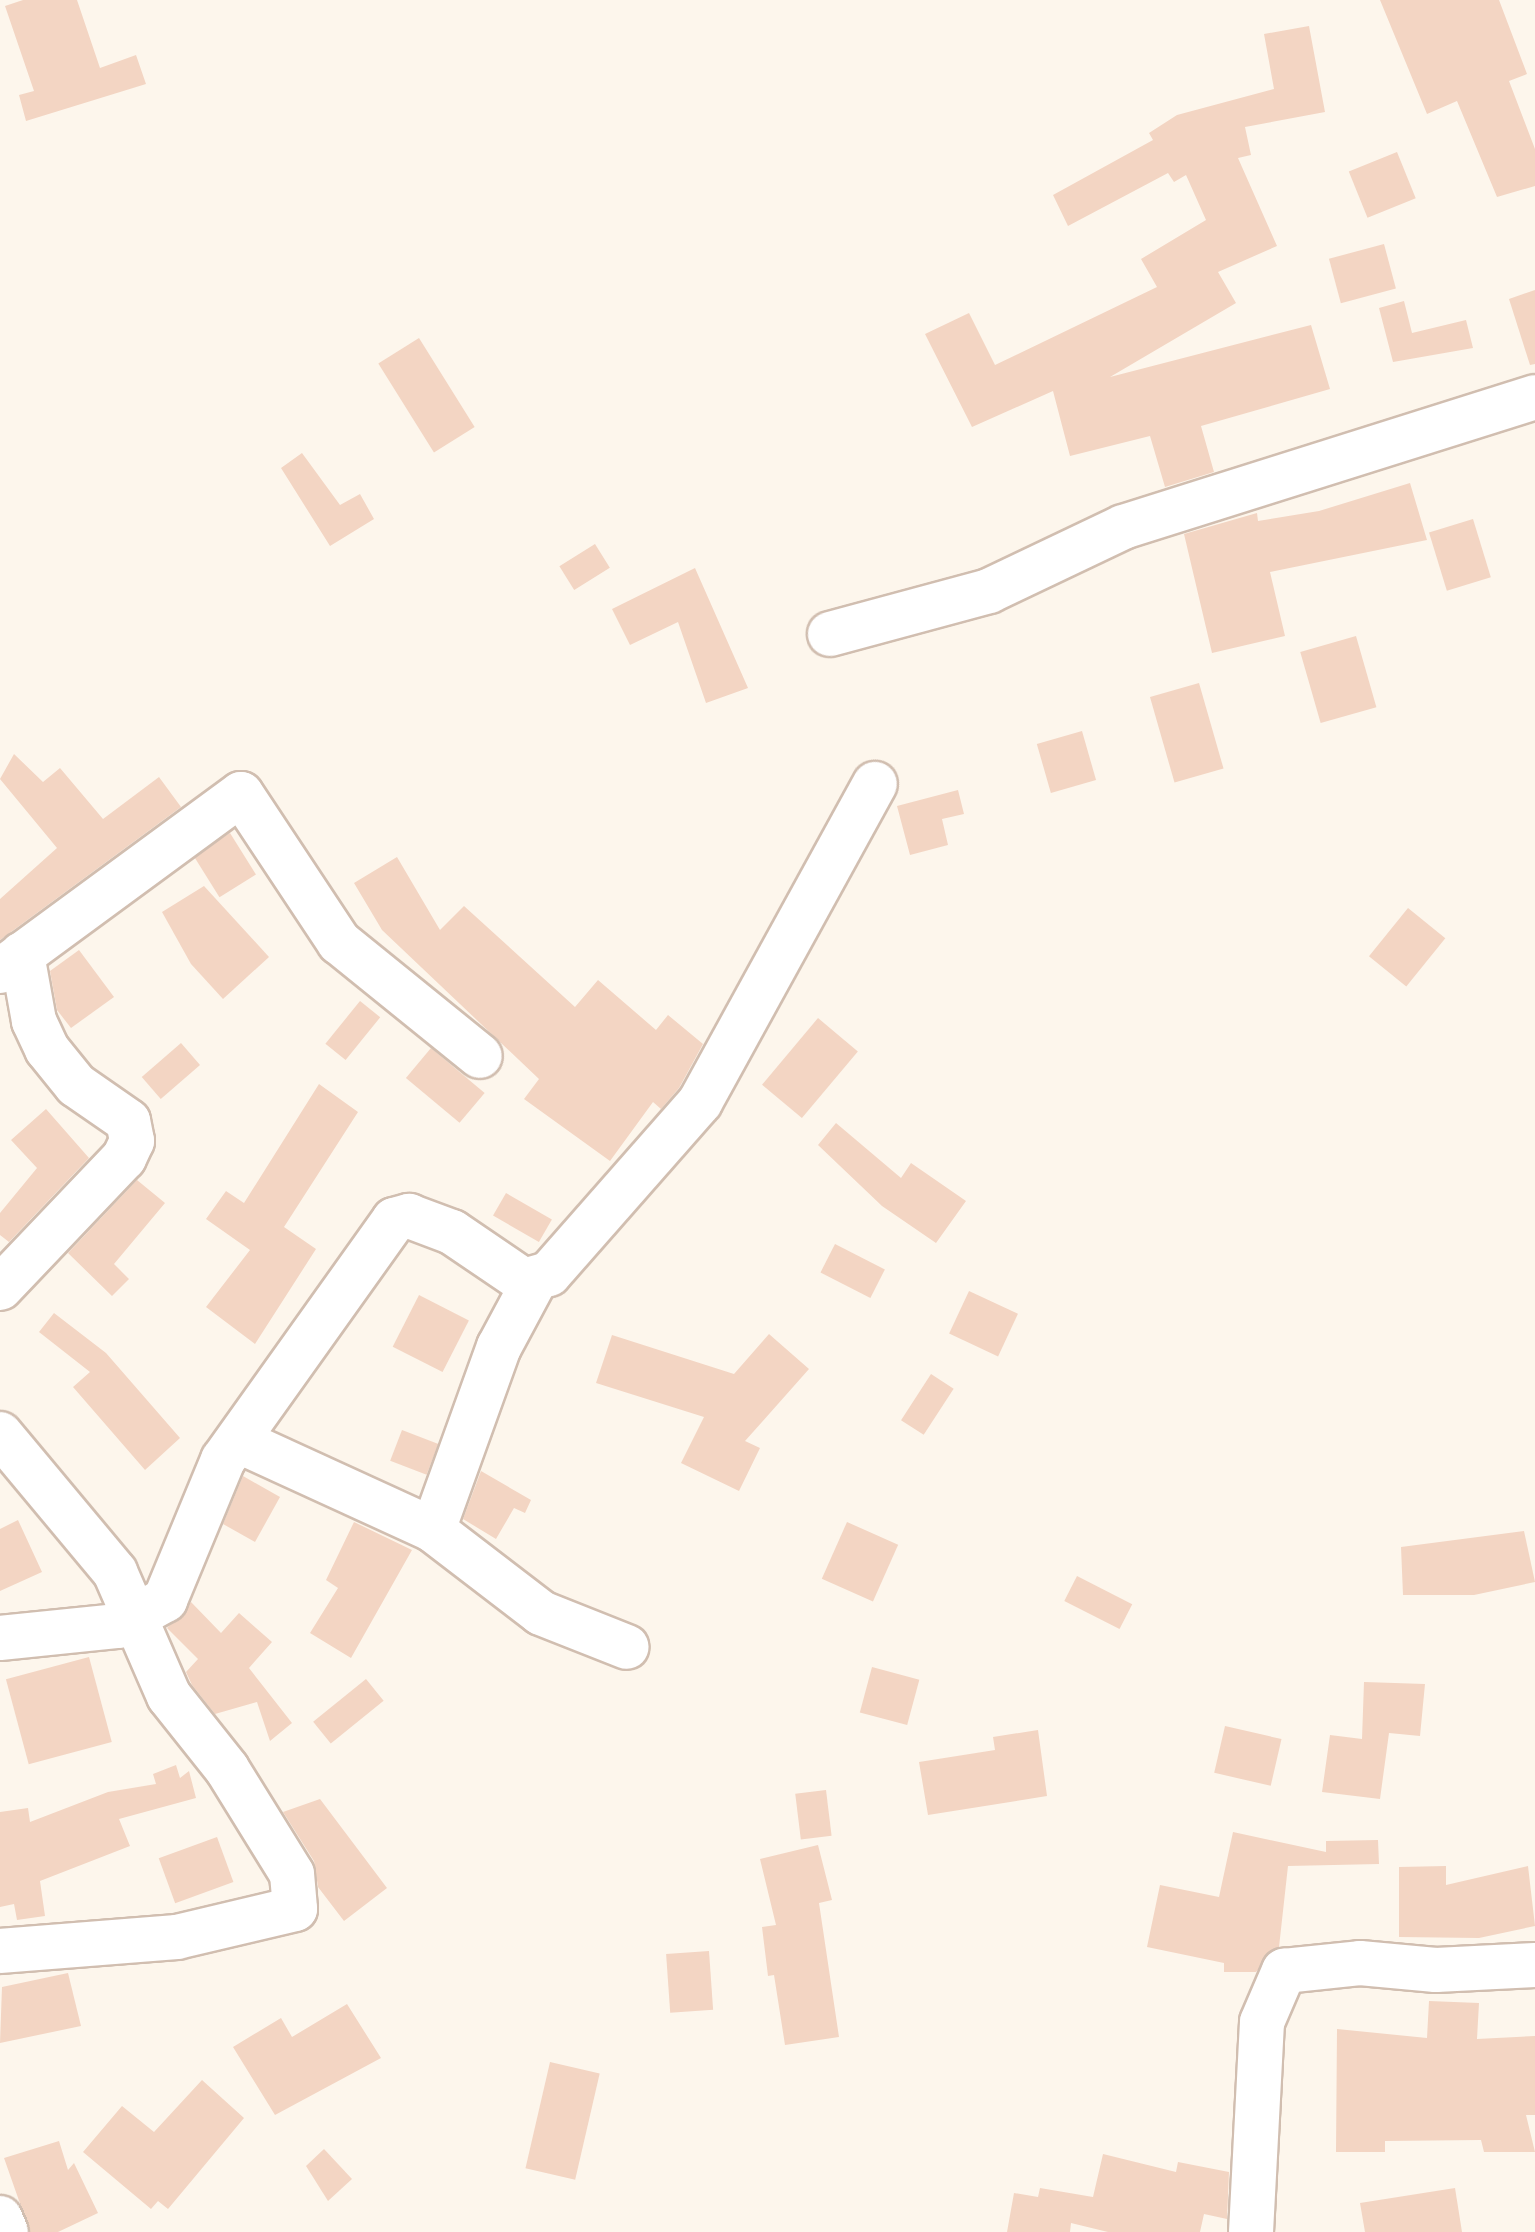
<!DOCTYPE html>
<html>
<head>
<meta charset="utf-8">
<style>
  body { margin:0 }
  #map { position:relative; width:1535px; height:2232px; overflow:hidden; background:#fdf6ec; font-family:Barlow,sans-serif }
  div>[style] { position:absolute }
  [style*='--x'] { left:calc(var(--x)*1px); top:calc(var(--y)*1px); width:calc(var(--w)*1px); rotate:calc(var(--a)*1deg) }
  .building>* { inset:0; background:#f3d5c3; transform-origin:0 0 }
  .roads { filter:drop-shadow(2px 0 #d1beb0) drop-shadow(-2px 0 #d1beb0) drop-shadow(0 2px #d1beb0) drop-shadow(0 -2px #d1beb0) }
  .minor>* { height:44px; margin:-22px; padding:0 22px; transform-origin:22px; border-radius:22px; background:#fff }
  span { translate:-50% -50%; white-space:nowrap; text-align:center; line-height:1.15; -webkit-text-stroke:8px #fffaf3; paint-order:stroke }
</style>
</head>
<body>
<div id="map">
  <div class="building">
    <div style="clip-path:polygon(23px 0,77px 0,100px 68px,136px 55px,146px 84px,26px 121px,19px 95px,34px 91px,5px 6px)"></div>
    <div style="clip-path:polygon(1380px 0,1499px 0,1527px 74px,1509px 81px,1535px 149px,1535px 186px,1497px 197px,1457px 101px,1427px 114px)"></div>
    <div style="clip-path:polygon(1309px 26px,1325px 112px,1245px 127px,1251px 155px,1238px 158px,1277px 246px,1218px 272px,1236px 303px,1110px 377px,1311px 325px,1330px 389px,1201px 426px,1214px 472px,1165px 487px,1150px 436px,1070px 456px,1053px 391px,972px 427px,925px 334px,969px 313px,995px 365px,1157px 287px,1141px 259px,1206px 220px,1186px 175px,1174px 182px,1168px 173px,1068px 226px,1053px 195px,1153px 140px,1149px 133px,1177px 115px,1274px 89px,1264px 34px)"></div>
    <div style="left:1397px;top:152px;width:50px;height:52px;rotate:68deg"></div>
    <div style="left:1384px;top:244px;width:46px;height:57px;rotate:75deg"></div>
    <div style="clip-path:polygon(1535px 290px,1535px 364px,1530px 365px,1509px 299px)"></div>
    <div style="clip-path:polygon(1404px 301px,1412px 333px,1466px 320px,1473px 348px,1393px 362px,1379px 308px)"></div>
    <div style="left:419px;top:338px;width:105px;height:48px;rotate:58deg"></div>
    <div style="clip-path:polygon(302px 453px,340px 505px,360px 494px,374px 519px,330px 546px,281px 468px)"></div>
    <div style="clip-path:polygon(1410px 483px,1427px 540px,1270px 572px,1285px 636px,1212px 653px,1184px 534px,1257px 513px,1258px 521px,1319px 511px)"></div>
    <div style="left:1473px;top:519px;width:61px;height:46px;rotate:73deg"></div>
    <div style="left:595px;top:544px;width:28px;height:42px;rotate:58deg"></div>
    <div style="clip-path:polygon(695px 568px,748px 688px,706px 703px,678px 622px,630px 645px,612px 609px)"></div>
    <div style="left:1356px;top:636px;width:74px;height:58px;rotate:74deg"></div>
    <div style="left:1199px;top:683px;width:89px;height:51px;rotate:74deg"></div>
    <div style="left:1082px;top:731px;width:51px;height:47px;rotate:74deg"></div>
    <div style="clip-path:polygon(14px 754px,43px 782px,60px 768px,103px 819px,159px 777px,181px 807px,0 940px,0 899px,57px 848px,0 779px)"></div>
    <div style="clip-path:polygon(958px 790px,964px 814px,942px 819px,948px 845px,910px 855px,897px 806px)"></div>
    <div style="left:230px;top:833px;width:49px;height:43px;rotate:58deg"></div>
    <div style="clip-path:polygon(397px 857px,440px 930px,464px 906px,575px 1007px,598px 980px,656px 1030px,668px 1015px,703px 1044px,679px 1088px,661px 1109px,653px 1102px,610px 1161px,524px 1099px,539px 1079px,382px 930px,354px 883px)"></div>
    <div style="clip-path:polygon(204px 886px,269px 957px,223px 999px,191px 964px,162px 912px)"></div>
    <div style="left:1408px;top:908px;width:48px;height:62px;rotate:39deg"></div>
    <div style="clip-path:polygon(79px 950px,114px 997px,71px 1028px,57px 1010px,50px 971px)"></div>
    <div style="left:360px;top:1001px;width:26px;height:55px;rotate:39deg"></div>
    <div style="left:818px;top:1018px;width:52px;height:87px;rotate:40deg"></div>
    <div style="left:181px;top:1043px;width:29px;height:52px;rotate:49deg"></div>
    <div style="left:431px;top:1048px;width:70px;height:39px;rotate:40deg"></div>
    <div style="clip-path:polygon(319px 1084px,358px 1112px,284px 1227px,316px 1249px,255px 1344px,206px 1307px,250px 1250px,206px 1219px,226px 1191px,244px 1203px)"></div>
    <div style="clip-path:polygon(46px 1109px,89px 1158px,9px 1242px,0 1235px,0 1213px,37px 1168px,11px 1140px)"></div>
    <div style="clip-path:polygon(836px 1123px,901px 1178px,911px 1163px,966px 1201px,936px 1243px,882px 1206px,818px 1145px)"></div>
    <div style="clip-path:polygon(137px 1180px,165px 1203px,114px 1264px,129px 1279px,112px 1296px,68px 1253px)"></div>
    <div style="left:506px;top:1193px;width:53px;height:26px;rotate:30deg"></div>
    <div style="left:835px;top:1244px;width:56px;height:32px;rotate:27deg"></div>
    <div style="left:969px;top:1291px;width:54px;height:47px;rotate:25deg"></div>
    <div style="left:419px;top:1295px;width:56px;height:58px;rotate:27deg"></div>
    <div style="clip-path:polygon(54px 1313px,106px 1353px,180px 1438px,145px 1470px,73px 1387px,90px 1372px,39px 1332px)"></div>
    <div style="clip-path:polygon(769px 1334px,809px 1369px,745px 1441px,760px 1448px,739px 1491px,681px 1463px,704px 1417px,596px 1383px,612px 1335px,734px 1374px)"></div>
    <div style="left:931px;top:1374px;width:27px;height:55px;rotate:33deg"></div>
    <div style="left:402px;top:1430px;width:39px;height:33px;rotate:21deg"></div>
    <div style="clip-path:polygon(481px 1471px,531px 1500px,525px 1513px,514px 1508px,496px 1539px,463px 1519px)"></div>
    <div style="clip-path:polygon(243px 1476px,280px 1497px,255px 1542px,223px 1524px)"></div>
    <div style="clip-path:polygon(18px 1520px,42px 1572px,0 1591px,0 1529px)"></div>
    <div style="clip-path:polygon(354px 1522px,412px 1550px,351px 1658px,310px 1633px,338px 1588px,326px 1580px)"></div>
    <div style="left:847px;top:1522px;width:56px;height:62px;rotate:24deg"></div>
    <div style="clip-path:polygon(1524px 1531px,1535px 1582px,1474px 1595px,1403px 1595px,1401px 1547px)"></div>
    <div style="left:1077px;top:1576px;width:62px;height:28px;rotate:27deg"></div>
    <div style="clip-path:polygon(191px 1602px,221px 1633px,239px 1613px,272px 1642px,249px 1668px,292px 1723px,270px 1741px,257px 1702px,215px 1714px,192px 1685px,186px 1672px,198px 1659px,167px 1628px)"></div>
    <div style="left:89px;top:1657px;width:88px;height:86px;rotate:75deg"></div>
    <div style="left:872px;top:1667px;width:49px;height:47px;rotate:15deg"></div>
    <div style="left:366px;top:1679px;width:28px;height:68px;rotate:51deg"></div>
    <div style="clip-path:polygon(1364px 1682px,1425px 1684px,1420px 1736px,1389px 1733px,1380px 1799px,1322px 1792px,1330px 1735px,1362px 1739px)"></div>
    <div style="left:1225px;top:1726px;width:58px;height:48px;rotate:13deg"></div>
    <div style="clip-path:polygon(1038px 1730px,1047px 1796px,928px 1815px,919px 1762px,995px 1750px,993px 1737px)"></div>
    <div style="clip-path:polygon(176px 1765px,180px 1778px,189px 1771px,196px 1798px,119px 1819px,130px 1846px,40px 1881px,45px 1916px,17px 1920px,14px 1904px,0 1907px,0 1812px,28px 1808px,30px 1822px,108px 1792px,156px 1784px,153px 1774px)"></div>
    <div style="left:826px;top:1790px;width:46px;height:31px;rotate:83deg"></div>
    <div style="clip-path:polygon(320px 1799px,387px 1888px,344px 1921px,318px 1887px,314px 1861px,283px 1812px)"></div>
    <div style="clip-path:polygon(1233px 1832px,1326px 1852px,1326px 1841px,1378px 1840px,1379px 1864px,1288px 1866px,1279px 1947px,1256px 1972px,1224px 1972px,1224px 1963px,1147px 1947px,1160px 1885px,1219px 1897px)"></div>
    <div style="left:217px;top:1837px;width:48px;height:62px;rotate:70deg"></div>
    <div style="clip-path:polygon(818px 1845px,832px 1900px,819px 1903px,839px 2037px,785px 2045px,774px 1975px,768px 1976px,762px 1927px,776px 1925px,760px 1859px)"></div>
    <div style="clip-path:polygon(1446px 1866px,1446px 1885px,1528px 1866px,1535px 1926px,1479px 1938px,1399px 1937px,1399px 1867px)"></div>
    <div style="left:709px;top:1951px;width:59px;height:43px;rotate:86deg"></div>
    <div style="clip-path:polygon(68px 1973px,81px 2026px,0 2043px,2px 1987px)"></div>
    <div style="clip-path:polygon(1429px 2001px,1479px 2003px,1477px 2039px,1535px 2036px,1535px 2115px,1526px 2115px,1535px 2152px,1484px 2152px,1481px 2140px,1385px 2141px,1385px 2152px,1336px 2152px,1337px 2029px,1427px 2038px)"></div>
    <div style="clip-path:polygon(347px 2004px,381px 2058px,275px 2115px,233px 2047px,281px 2018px,292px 2037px)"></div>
    <div style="left:550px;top:2062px;width:51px;height:109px;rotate:13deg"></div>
    <div style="clip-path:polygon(202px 2080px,244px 2118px,168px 2209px,158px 2201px,151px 2209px,83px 2152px,122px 2106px,154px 2132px)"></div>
    <div style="clip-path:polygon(59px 2141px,68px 2170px,74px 2163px,98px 2213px,58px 2232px,30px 2232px,4px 2158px)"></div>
    <div style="clip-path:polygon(324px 2149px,352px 2179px,328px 2201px,306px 2166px)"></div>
    <div style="clip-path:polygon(1103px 2154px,1176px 2172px,1178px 2162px,1229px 2172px,1227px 2219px,1204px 2214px,1200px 2232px,1108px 2232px,1071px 2223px,1070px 2232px,1007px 2232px,1014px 2193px,1038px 2197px,1040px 2188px,1093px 2197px)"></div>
    <div style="clip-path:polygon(1455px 2188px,1462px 2232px,1365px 2232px,1360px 2203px)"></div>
  </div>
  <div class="roads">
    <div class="minor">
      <div style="--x:830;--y:634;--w:165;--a:-15.1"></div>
      <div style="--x:989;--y:591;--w:148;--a:-25.5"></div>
      <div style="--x:1123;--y:527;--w:432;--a:-17.5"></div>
      <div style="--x:0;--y:971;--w:299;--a:-36.3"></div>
      <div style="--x:241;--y:794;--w:178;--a:56.5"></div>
      <div style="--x:339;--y:942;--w:181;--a:39"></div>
      <div style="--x:0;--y:1288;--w:180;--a:-46.4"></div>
      <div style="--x:124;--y:1158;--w:19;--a:-65"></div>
      <div style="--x:132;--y:1141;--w:20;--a:-101"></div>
      <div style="--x:128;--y:1121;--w:63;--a:-145.3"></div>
      <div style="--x:76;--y:1085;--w:46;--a:-128.9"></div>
      <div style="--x:47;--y:1049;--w:31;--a:-115"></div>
      <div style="--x:34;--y:1021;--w:68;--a:-100.2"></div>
      <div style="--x:0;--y:1434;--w:180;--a:50.2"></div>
      <div style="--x:115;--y:1572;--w:135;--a:66.5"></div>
      <div style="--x:169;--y:1696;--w:93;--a:51.5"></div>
      <div style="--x:227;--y:1769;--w:123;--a:58.2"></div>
      <div style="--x:292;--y:1874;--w:35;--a:85"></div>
      <div style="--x:295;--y:1909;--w:121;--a:166.7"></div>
      <div style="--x:177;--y:1937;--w:178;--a:175.5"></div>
      <div style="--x:239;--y:1441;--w:213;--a:24.6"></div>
      <div style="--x:433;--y:1530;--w:136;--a:37.5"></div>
      <div style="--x:541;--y:1613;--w:92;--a:21.6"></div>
      <div style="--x:433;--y:1530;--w:195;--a:-70.2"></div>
      <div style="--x:499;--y:1347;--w:76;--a:-61.8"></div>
      <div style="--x:0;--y:1638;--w:119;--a:-5.8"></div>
      <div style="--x:118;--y:1626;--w:54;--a:-29"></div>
      <div style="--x:165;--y:1600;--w:152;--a:-67.5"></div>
      <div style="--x:223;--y:1460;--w:295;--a:-54.5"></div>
      <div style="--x:394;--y:1220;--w:16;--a:-15"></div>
      <div style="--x:409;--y:1216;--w:46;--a:20.4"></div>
      <div style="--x:452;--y:1232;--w:87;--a:34.2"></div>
      <div style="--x:524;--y:1281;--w:26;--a:-16"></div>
      <div style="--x:549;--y:1274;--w:229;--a:-48.7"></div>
      <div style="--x:700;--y:1102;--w:363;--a:-61.2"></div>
      <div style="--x:0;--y:2218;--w:15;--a:67"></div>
      <div style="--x:1251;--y:2232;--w:210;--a:-87"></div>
      <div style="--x:1262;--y:2022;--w:56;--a:-66.7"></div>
      <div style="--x:1284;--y:1971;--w:76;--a:-6"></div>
      <div style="--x:1360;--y:1963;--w:76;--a:5.3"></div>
      <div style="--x:1436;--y:1970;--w:99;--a:-2.9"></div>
    </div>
  </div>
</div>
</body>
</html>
